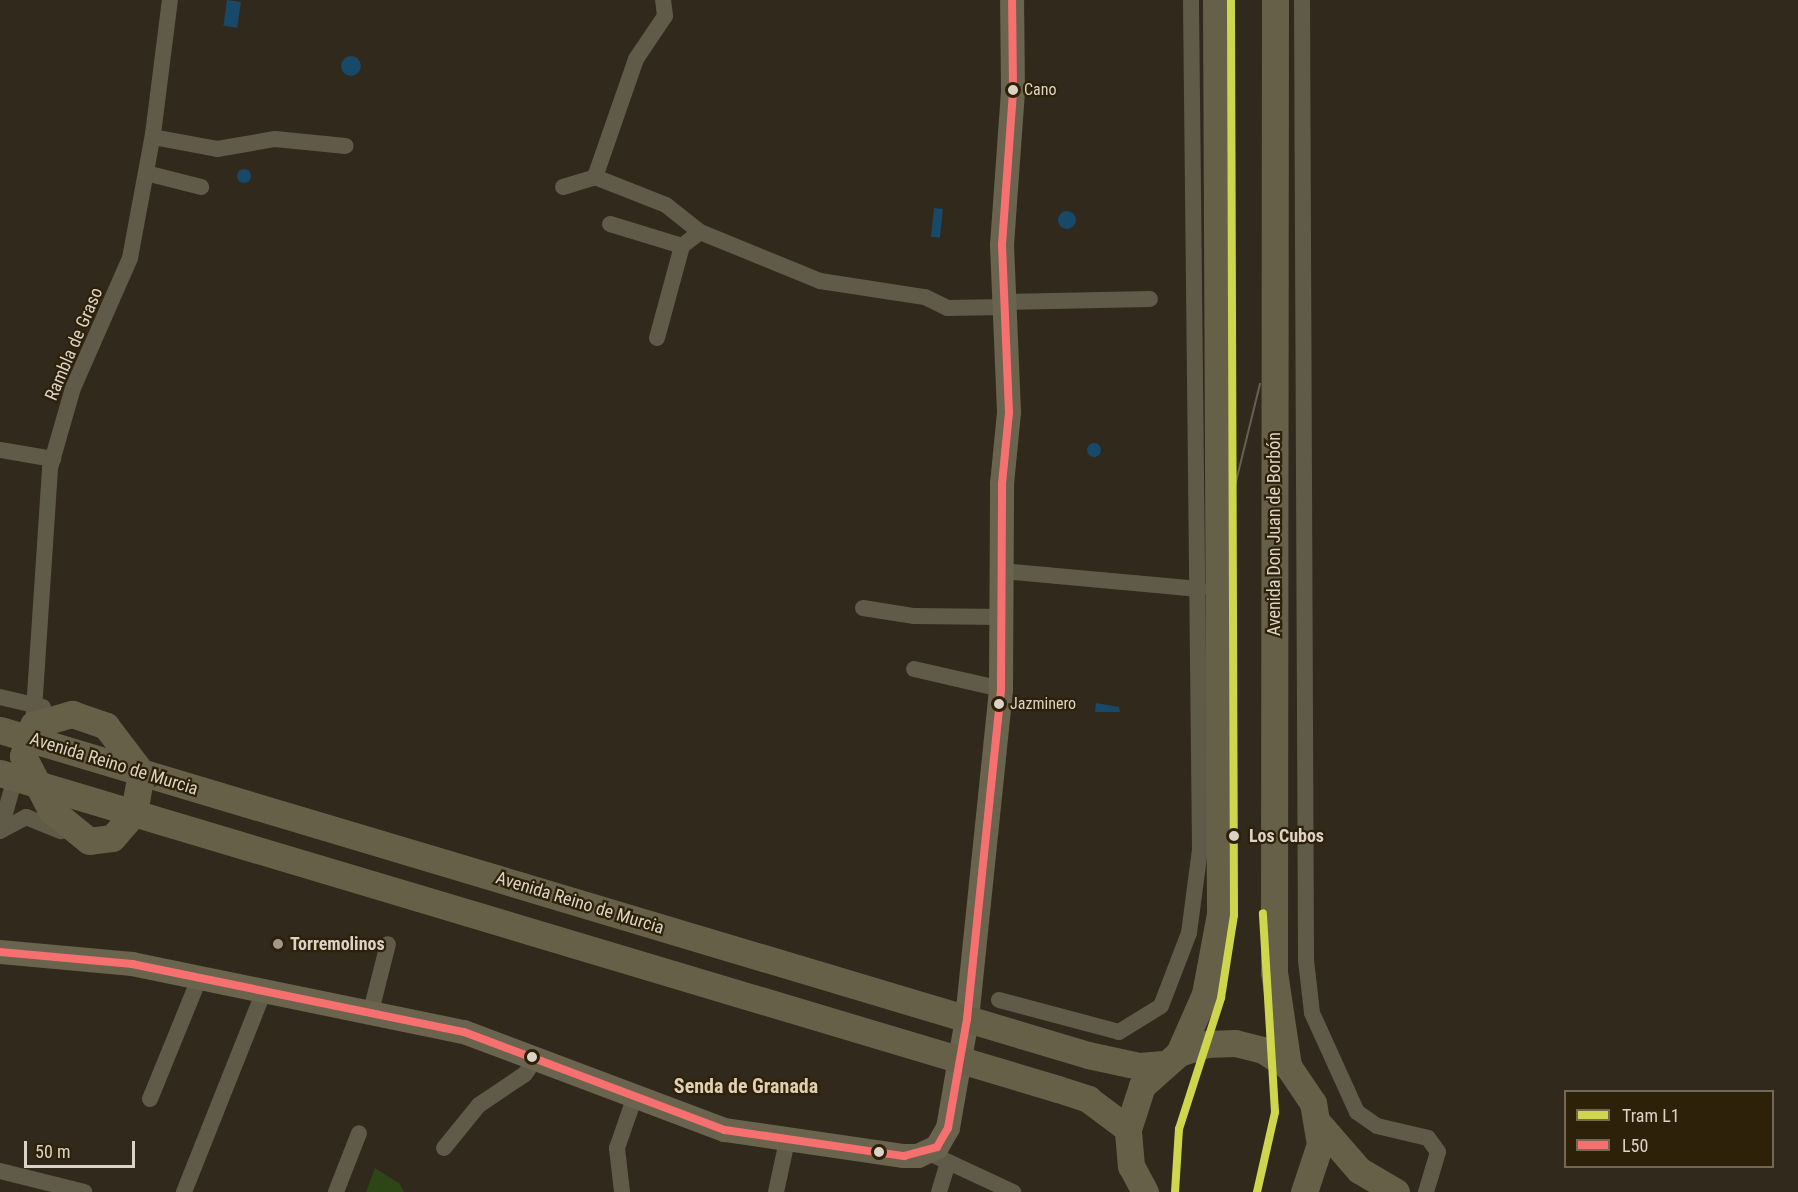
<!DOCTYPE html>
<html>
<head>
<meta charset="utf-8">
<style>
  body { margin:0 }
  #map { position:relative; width:1798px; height:1192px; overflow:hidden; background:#31291c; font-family:"Roboto Condensed",sans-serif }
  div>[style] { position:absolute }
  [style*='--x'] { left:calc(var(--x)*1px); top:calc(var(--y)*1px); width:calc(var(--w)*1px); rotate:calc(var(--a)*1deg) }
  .green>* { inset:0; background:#2e4616 }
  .water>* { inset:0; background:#184969; transform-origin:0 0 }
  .round { border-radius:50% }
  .street>* { height:16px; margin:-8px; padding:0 8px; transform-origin:8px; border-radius:8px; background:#605a48 }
  .secondary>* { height:24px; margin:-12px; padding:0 12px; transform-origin:12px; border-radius:12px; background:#6a634d }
  .primary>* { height:27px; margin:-13.5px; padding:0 13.5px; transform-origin:13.5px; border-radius:13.5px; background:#676049 }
  .tram>* { height:1.5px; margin:-0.75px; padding:0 0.75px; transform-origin:0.75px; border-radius:0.75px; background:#676154 }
  .bus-1>* { height:8px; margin:-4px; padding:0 4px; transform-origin:4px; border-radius:4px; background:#f67070 }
  .tram-1>* { height:8px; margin:-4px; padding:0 4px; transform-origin:4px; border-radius:4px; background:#ced64d }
  .dots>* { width:16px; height:16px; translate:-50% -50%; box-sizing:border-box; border:3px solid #2e2109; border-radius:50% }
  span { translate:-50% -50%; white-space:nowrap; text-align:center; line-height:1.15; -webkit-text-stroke:4.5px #2e2109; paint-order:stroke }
  .bus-label { font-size:16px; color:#dcd3c6 }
  .left { translate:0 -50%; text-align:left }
  .street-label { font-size:18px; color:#dcd3c6 }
  .stop-label { font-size:18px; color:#dcd3c6; font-weight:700 }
  .poi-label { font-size:18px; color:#dcd3c6; font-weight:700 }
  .neighbourhood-label { font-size:20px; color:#e1cfb4; font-weight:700 }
  .legend { position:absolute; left:1564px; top:1090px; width:210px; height:78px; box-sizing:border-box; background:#2e2109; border:2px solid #746855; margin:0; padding:8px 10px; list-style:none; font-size:18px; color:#dcd3c6 }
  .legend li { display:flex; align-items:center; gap:12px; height:30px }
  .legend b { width:30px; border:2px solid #746855 }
  .scale { position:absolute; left:24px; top:1141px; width:111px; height:27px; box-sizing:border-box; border:3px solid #dcd3c6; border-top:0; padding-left:8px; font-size:18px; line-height:21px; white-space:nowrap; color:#dcd3c6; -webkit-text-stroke:4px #2e2109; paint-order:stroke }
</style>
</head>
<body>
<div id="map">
  <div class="green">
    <div style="clip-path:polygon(375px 1168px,400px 1184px,404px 1192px,366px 1192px)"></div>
  </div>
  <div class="water">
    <div style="left:227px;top:0;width:14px;height:26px;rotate:8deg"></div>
    <div class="round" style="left:341px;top:56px;width:20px;height:20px"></div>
    <div class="round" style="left:237px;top:169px;width:14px;height:14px"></div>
    <div style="left:934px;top:208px;width:9px;height:29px;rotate:6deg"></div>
    <div class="round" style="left:1058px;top:211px;width:18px;height:18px"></div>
    <div class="round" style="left:1087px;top:443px;width:14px;height:14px"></div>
    <div style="clip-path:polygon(1096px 703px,1119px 707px,1120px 712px,1095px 712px)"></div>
  </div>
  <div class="street">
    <div style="--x:1302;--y:0;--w:960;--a:89.76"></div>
    <div style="--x:1306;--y:960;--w:53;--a:83.5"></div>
    <div style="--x:1312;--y:1013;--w:109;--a:65.6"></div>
    <div style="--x:1357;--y:1112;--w:24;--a:35"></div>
    <div style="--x:1377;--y:1126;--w:52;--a:13.2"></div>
    <div style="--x:1428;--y:1138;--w:17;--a:54"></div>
    <div style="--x:1438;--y:1152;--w:42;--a:106.7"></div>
    <div style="--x:153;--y:137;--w:65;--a:10.6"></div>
    <div style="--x:217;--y:149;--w:59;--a:-9.8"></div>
    <div style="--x:275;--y:139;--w:71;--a:5.6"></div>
    <div style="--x:146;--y:173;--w:57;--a:14.3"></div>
    <div style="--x:595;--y:177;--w:76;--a:21.5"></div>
    <div style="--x:666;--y:205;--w:43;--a:38.5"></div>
    <div style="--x:700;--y:232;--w:130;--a:22.2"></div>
    <div style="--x:820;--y:281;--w:106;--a:8.7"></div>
    <div style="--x:925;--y:297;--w:25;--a:26"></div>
    <div style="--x:948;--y:308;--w:56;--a:-1"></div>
    <div style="--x:563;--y:187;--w:34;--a:-17"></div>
    <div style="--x:595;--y:177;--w:125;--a:-70.8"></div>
    <div style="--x:636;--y:59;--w:52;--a:-56"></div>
    <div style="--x:665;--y:16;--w:16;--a:-97"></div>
    <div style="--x:610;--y:224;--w:75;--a:17"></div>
    <div style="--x:1004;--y:302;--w:146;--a:-1.2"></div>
    <div style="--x:657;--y:338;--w:95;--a:-74.8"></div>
    <div style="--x:682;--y:246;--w:23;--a:-38"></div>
    <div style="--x:0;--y:450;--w:54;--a:9.6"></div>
    <div style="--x:1002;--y:571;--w:198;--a:5.2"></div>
    <div style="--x:863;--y:608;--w:52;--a:8.9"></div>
    <div style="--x:914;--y:616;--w:90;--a:0.6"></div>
    <div style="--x:914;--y:669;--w:89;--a:12.9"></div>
    <div style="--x:0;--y:697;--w:44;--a:13.1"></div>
    <div style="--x:33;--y:725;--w:258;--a:-86.2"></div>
    <div style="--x:50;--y:468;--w:83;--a:-74"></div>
    <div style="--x:73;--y:388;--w:142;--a:-66.3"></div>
    <div style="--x:130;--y:258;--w:126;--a:-79.5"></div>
    <div style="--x:153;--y:134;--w:135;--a:-82.8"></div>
    <div style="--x:0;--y:831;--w:30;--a:-28"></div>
    <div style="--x:26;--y:817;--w:38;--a:22"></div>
    <div style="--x:0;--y:831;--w:62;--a:-74.2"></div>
    <div style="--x:999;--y:1000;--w:124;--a:14.9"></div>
    <div style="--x:1119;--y:1032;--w:49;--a:-31.8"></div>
    <div style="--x:1161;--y:1006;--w:78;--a:-69"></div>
    <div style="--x:1189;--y:933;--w:85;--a:-82.5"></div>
    <div style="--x:1200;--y:849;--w:849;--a:-90.61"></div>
    <div style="--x:370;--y:1015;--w:73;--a:-75.8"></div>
    <div style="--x:150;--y:1099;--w:130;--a:-67.8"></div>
    <div style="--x:444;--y:1148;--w:55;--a:-50.9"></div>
    <div style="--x:479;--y:1105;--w:55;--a:-34"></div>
    <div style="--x:525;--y:1074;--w:21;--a:-55"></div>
    <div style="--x:929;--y:1153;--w:93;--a:24.9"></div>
    <div style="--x:0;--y:1171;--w:87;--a:14"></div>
    <div style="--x:184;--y:1192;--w:214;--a:-68.3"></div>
    <div style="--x:336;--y:1192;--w:63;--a:-68.7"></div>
    <div style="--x:622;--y:1192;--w:44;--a:-96.5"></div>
    <div style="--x:617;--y:1148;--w:52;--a:-70.9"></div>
    <div style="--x:776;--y:1192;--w:52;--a:-77.8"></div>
    <div style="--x:939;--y:1192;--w:30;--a:-73"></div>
  </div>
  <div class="secondary">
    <div style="--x:0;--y:952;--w:133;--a:5.2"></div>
    <div style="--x:132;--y:964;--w:339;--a:11.6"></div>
    <div style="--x:464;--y:1032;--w:279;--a:20.6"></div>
    <div style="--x:725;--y:1130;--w:181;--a:8.3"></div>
    <div style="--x:904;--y:1156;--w:14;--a:0"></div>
    <div style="--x:918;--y:1156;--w:21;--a:-25"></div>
    <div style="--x:937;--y:1147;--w:22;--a:-60"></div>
    <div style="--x:948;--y:1128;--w:111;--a:-80.1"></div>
    <div style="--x:967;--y:1019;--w:332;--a:-84.1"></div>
    <div style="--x:1001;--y:689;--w:205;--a:-89.7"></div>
    <div style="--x:1002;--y:484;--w:72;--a:-84.4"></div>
    <div style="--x:1009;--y:412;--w:167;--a:-92.4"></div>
    <div style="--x:1002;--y:245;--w:155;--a:-85.9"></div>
    <div style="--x:1013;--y:90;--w:90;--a:-90.6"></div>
  </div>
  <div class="primary">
    <div style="--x:1275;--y:0;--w:972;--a:90.06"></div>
    <div style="--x:1274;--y:972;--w:95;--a:81.5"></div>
    <div style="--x:72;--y:714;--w:36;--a:19"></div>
    <div style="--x:106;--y:726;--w:58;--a:52.7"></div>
    <div style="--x:141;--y:772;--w:42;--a:99.7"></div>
    <div style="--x:134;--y:813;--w:33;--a:131"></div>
    <div style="--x:112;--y:838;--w:23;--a:173"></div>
    <div style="--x:89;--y:841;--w:49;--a:-140.8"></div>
    <div style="--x:51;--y:810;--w:61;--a:-117.4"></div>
    <div style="--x:23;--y:756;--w:33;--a:-72"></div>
    <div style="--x:33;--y:725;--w:41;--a:-15.8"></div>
    <div style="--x:0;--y:730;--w:1136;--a:16.63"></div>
    <div style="--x:1088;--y:1055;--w:52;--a:12.2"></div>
    <div style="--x:1139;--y:1066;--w:22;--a:-5"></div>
    <div style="--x:0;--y:773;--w:1104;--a:16.63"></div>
    <div style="--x:1058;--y:1089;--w:32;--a:18"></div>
    <div style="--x:1088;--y:1099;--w:50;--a:36.9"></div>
    <div style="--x:1179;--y:1053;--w:64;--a:-66.2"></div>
    <div style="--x:1205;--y:994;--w:81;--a:-79.4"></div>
    <div style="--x:1220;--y:914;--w:914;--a:-90.25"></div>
    <div style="--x:1319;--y:1124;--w:61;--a:49"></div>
    <div style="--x:1359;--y:1170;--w:43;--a:30.7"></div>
    <div style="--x:1145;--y:1192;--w:30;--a:-118"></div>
    <div style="--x:1131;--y:1166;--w:37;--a:-95"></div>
    <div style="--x:1128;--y:1129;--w:45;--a:-72"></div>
    <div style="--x:1142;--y:1086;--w:50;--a:-41.7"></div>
    <div style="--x:1179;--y:1053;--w:28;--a:-18"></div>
    <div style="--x:1206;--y:1044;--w:29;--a:-2"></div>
    <div style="--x:1235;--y:1043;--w:29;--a:14"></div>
    <div style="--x:1263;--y:1050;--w:30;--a:33"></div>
    <div style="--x:1288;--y:1066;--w:45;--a:56"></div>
    <div style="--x:1313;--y:1103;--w:42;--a:80.3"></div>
    <div style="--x:1320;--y:1144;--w:51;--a:108.4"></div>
  </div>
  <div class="tram">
    <div style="--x:1232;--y:498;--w:117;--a:-76.2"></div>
  </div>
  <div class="bus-1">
    <div style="--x:0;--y:952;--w:133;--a:5.2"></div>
    <div style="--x:132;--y:964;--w:339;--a:11.6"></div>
    <div style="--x:464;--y:1032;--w:279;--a:20.6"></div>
    <div style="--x:725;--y:1130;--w:181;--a:8.3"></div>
    <div style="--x:904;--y:1156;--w:34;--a:-15"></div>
    <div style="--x:937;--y:1147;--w:22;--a:-60"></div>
    <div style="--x:948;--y:1128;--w:111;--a:-80.1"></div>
    <div style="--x:967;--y:1019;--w:332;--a:-84.1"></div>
    <div style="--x:1001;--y:689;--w:205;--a:-89.7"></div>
    <div style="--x:1002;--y:484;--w:72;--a:-84.4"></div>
    <div style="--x:1009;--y:412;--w:167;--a:-92.4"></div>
    <div style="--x:1002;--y:245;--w:155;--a:-85.9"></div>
    <div style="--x:1013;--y:90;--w:90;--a:-90.6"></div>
  </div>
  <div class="tram-1">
    <div style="--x:1175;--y:1192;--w:63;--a:-86.4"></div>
    <div style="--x:1179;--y:1129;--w:138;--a:-72.2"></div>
    <div style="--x:1221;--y:998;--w:84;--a:-81.1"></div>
    <div style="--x:1234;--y:915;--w:915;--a:-90.19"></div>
    <div style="--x:1257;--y:1192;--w:82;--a:-77.3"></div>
    <div style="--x:1275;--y:1112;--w:199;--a:-93.5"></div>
  </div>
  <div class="dots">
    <div style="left:1013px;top:90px;background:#dcd3c6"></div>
    <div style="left:999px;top:704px;background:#dcd3c6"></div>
    <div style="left:1234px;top:836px;background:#dcd3c6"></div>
    <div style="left:278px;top:944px;background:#a0988a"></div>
    <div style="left:532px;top:1057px;background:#dcd3c6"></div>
    <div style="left:879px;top:1152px;background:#dcd3c6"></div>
  </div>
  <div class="bus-label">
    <span class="left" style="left:1024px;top:90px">Cano</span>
    <span class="left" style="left:1010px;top:704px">Jazminero</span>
  </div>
  <div class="street-label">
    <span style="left:74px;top:344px;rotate:-67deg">Rambla de Graso</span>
    <span style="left:1274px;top:534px;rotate:-90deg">Avenida Don Juan de Borbón</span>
    <span style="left:114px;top:764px;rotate:17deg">Avenida Reino de Murcia</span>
    <span style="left:580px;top:903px;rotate:17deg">Avenida Reino de Murcia</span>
  </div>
  <div class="stop-label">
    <span class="left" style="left:1249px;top:836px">Los Cubos</span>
  </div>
  <div class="poi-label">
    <span class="left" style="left:290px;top:944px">Torremolinos</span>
  </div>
  <div class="neighbourhood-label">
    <span style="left:746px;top:1086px">Senda de Granada</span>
  </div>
  <ul class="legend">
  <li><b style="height:8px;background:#ced64d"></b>Tram L1</li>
  <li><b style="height:8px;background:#f67070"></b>L50</li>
  </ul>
  <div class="scale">50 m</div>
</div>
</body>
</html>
